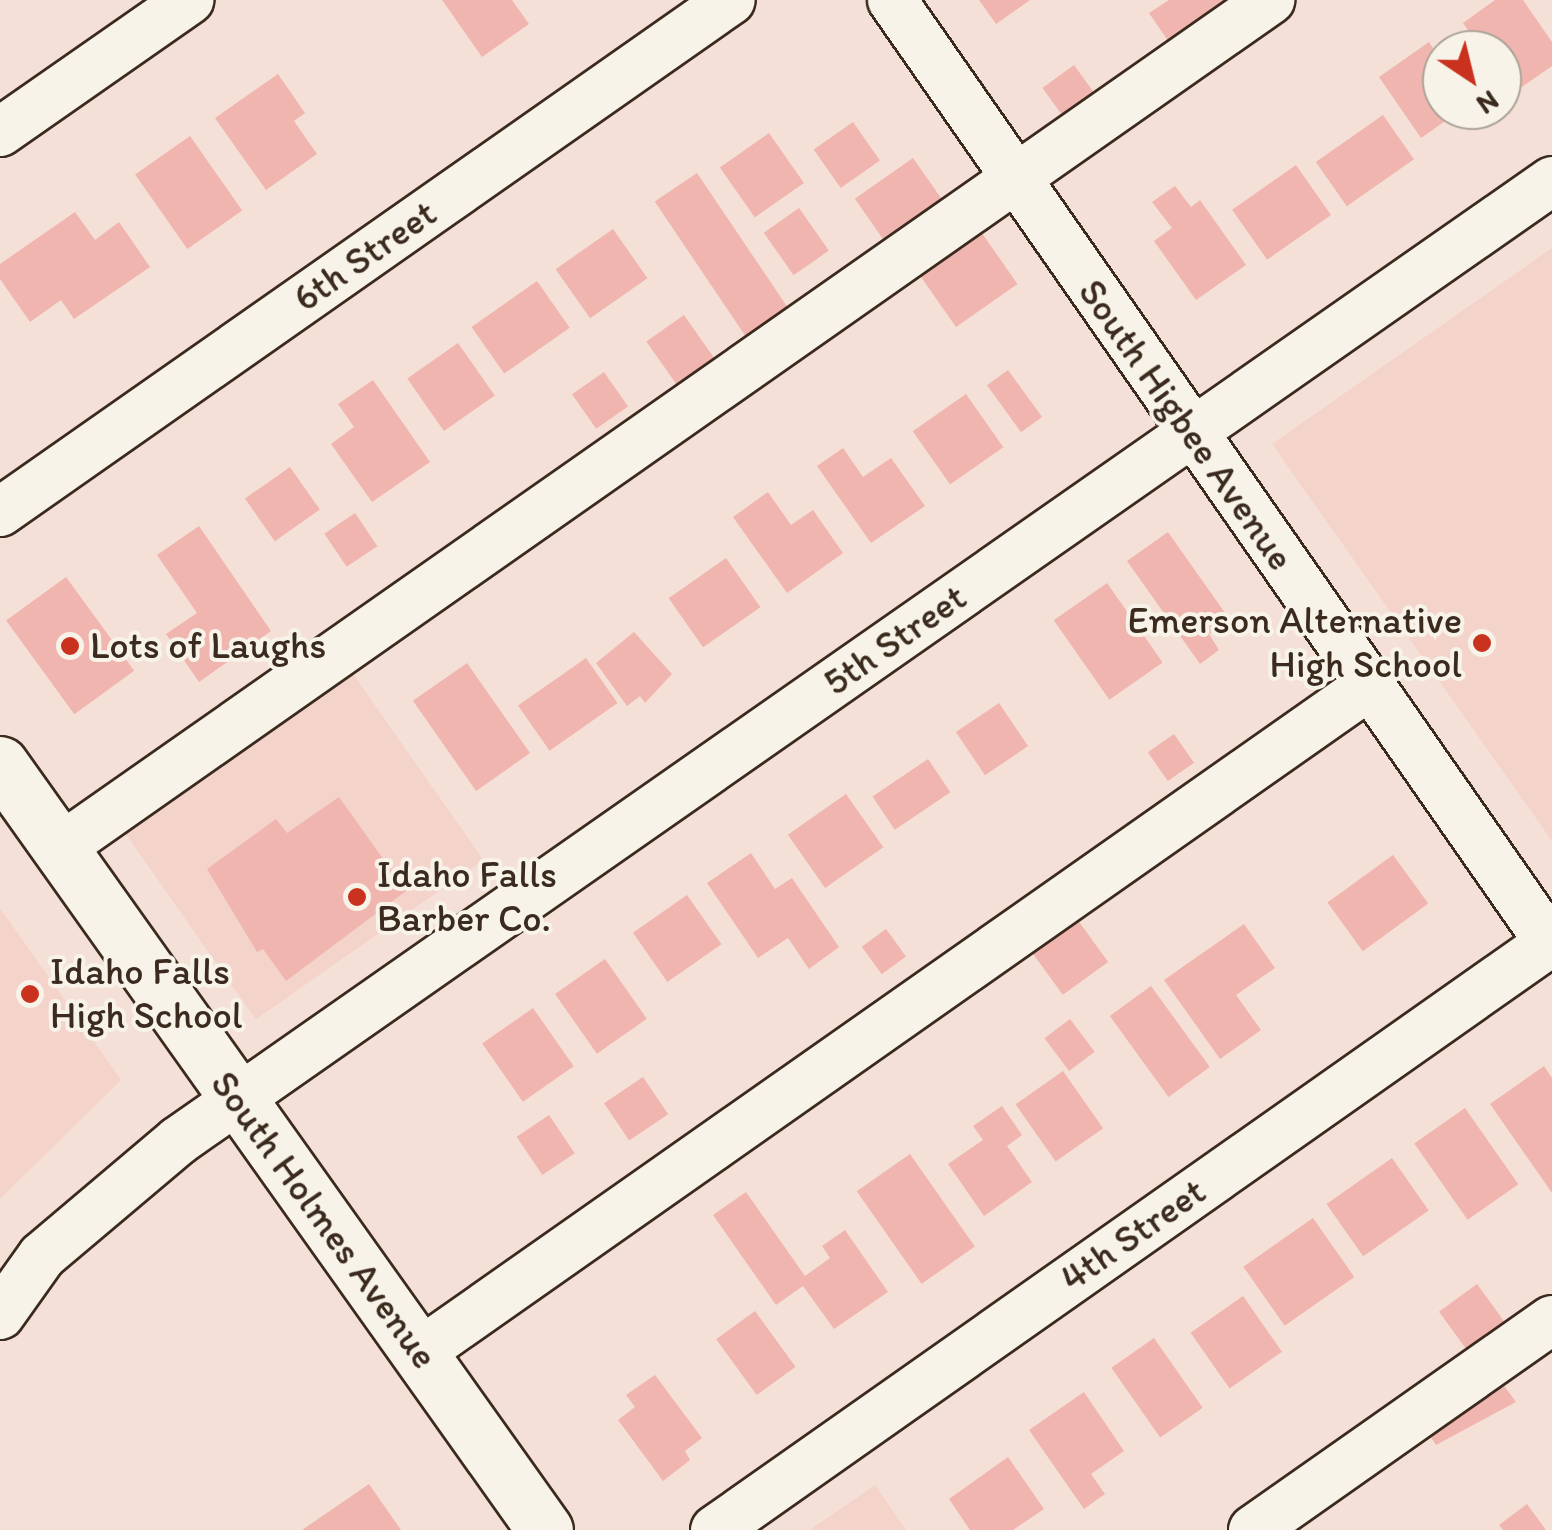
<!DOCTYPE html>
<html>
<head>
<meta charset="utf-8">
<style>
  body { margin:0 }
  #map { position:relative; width:1552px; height:1530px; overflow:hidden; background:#f5e0d7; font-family:Itim,sans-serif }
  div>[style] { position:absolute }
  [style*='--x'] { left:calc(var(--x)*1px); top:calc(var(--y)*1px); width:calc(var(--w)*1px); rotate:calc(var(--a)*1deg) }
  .built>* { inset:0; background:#f4d3cb; transform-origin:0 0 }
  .building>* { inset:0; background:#f0b5ae; transform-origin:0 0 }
  .roads { filter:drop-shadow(2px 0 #3b2a1e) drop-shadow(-2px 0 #3b2a1e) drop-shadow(0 2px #3b2a1e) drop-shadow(0 -2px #3b2a1e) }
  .minor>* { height:48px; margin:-24px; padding:0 24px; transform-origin:24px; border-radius:24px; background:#f7f3e8 }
  .major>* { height:55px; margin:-27.5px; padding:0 27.5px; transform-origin:27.5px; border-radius:27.5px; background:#f7f3e8 }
  .dots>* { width:28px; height:28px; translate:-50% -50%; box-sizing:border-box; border:5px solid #f7f3e8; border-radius:50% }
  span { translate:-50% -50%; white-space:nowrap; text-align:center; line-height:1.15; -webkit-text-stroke:8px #f7f3e8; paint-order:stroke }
  .street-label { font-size:38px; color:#3b2a1e }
  .poi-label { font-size:38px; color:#3b2a1e }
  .right { translate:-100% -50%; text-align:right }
  .left { translate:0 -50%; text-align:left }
  .north { position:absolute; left:1422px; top:30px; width:100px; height:100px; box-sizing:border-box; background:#f7f3e8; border:2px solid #aca397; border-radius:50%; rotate:145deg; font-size:28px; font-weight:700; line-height:40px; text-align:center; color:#3b2a1e }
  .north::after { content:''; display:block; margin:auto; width:35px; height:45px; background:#c8321e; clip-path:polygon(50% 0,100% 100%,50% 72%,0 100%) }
</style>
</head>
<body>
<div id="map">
  <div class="built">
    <div style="clip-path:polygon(1552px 248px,1552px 841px,1272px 444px)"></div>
    <div style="left:344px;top:661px;width:243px;height:278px;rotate:55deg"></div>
    <div style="clip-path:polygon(0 908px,121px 1080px,0 1199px)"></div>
    <div style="clip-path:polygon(875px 1485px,906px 1530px,810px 1530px)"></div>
  </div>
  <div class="building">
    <div style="clip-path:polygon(442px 0,512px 0,529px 24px,482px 57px)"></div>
    <div style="clip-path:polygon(979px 0,1030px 0,996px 24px)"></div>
    <div style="clip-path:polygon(1169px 0,1243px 0,1173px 48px,1149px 13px)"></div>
    <div style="clip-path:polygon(1495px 0,1523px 0,1552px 42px,1552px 66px,1512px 94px,1502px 79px,1502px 50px,1482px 50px,1463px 23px)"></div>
    <div style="clip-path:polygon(1429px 42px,1442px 62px,1442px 110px,1461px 110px,1421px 138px,1379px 77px)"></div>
    <div style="left:1074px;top:65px;width:41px;height:39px;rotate:54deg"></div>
    <div style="clip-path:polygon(278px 74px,305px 113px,294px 121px,317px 154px,266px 190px,215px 118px)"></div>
    <div style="left:1383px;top:115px;width:54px;height:82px;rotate:55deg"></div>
    <div style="left:853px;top:122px;width:47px;height:48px;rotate:55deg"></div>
    <div style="left:769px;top:133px;width:61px;height:60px;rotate:55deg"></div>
    <div style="left:190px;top:136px;width:91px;height:67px;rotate:55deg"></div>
    <div style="left:913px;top:158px;width:61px;height:71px;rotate:55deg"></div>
    <div style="left:1296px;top:165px;width:61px;height:78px;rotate:55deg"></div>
    <div style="left:697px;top:173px;width:170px;height:51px;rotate:56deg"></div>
    <div style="clip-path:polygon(1175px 186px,1191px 207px,1200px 200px,1246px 265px,1196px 300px,1154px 241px,1172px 228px,1152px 202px)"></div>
    <div style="left:799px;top:208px;width:52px;height:43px;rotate:55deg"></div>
    <div style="clip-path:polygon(75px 212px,95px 240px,119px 222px,150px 267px,74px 319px,61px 300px,30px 322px,0 279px,0 264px)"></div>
    <div style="left:613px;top:229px;width:60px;height:70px;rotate:55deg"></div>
    <div style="left:979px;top:229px;width:67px;height:75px;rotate:55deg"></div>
    <div style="left:537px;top:281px;width:57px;height:80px;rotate:55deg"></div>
    <div style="left:684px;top:315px;width:54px;height:46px;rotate:55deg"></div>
    <div style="left:458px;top:343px;width:64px;height:62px;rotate:55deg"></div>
    <div style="left:1008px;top:370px;width:58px;height:26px;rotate:54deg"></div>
    <div style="left:604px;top:372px;width:42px;height:39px;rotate:55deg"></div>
    <div style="clip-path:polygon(373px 380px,430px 462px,372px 502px,331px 444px,354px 427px,338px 404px)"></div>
    <div style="left:966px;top:394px;width:65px;height:65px;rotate:55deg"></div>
    <div style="clip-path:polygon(843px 448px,863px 477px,891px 458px,925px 506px,871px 543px,817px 466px)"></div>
    <div style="left:290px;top:467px;width:52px;height:55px;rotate:55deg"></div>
    <div style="clip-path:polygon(768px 492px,791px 525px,813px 510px,843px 553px,787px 593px,733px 517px)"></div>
    <div style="left:355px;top:513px;width:40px;height:37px;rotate:56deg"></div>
    <div style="clip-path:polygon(199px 526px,271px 631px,199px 682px,166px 634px,197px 613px,157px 555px)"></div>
    <div style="clip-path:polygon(1168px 532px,1230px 620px,1209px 634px,1219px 650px,1200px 664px,1127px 561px)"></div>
    <div style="left:726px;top:558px;width:60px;height:70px;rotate:55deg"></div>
    <div style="left:66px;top:577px;width:116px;height:74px;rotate:54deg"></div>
    <div style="left:1107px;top:583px;width:97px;height:65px;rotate:55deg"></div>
    <div style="clip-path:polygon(634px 632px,672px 674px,645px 703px,640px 696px,627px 706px,596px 663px)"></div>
    <div style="left:586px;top:658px;width:55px;height:83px;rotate:55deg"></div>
    <div style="left:467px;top:663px;width:110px;height:66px;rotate:55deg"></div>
    <div style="left:999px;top:703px;width:52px;height:52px;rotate:56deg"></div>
    <div style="left:1174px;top:734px;width:35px;height:32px;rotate:55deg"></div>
    <div style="left:928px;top:759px;width:40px;height:67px;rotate:56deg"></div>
    <div style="left:846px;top:794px;width:65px;height:71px;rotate:55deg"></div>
    <div style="clip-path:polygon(339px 797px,406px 891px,286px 981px,263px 949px,257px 952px,207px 869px,276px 819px,287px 833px)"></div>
    <div style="clip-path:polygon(751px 853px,775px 889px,792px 878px,839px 947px,809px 969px,788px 938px,758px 958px,707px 883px)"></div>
    <div style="left:1393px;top:855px;width:60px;height:81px;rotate:54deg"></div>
    <div style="left:687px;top:895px;width:60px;height:66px;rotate:55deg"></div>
    <div style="left:1077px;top:919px;width:53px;height:56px;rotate:54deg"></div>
    <div style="clip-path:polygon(1244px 924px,1275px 968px,1236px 995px,1261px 1030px,1220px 1059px,1164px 980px)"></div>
    <div style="left:886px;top:929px;width:34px;height:30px;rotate:54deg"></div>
    <div style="left:605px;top:959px;width:73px;height:61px;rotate:55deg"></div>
    <div style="left:1151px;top:986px;width:100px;height:51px;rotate:54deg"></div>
    <div style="left:533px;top:1008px;width:71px;height:62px;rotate:55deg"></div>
    <div style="left:1070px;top:1019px;width:41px;height:32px;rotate:53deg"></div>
    <div style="clip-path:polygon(1544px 1066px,1552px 1078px,1552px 1193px,1490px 1104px)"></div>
    <div style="left:1063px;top:1071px;width:70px;height:58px;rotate:55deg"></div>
    <div style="left:643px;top:1077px;width:45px;height:47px;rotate:56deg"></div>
    <div style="clip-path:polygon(1002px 1106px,1022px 1135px,1007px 1146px,1032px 1182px,984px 1216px,948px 1164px,983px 1140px,973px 1126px)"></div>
    <div style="left:1465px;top:1108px;width:93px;height:62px;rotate:55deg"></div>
    <div style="left:549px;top:1115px;width:46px;height:39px;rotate:56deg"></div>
    <div style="left:910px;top:1154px;width:113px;height:65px;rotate:55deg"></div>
    <div style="left:1392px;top:1158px;width:64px;height:80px;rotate:55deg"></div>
    <div style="clip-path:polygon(746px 1192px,805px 1276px,830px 1258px,822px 1246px,845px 1230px,888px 1292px,834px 1329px,803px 1286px,776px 1305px,713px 1215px)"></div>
    <div style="left:1313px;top:1218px;width:72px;height:85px;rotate:55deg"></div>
    <div style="left:1477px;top:1284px;width:46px;height:47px;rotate:54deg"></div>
    <div style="left:1243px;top:1296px;width:68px;height:64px;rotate:55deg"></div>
    <div style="left:755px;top:1311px;width:69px;height:48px;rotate:54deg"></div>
    <div style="left:1154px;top:1338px;width:85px;height:52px;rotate:55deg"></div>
    <div style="clip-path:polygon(655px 1375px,702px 1438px,685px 1451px,690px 1460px,663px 1481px,618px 1420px,635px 1407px,626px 1395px)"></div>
    <div style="clip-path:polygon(1497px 1376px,1516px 1402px,1436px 1445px,1424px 1427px)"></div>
    <div style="clip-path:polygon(1084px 1392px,1124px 1451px,1091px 1474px,1105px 1494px,1084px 1509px,1029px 1430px)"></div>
    <div style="clip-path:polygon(1008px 1457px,1044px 1509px,1013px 1530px,970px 1530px,949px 1499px)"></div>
    <div style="clip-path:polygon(369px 1484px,401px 1530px,302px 1530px)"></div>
    <div style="clip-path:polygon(1527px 1504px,1546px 1530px,1503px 1530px,1499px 1525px)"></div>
  </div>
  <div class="roads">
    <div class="minor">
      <div style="--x:892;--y:0;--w:1153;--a:55.1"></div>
      <div style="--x:0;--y:132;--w:231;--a:-34.9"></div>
      <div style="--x:0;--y:512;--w:892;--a:-35.01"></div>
      <div style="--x:60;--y:848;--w:1478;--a:-35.02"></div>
      <div style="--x:0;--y:1315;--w:72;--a:-54.6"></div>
      <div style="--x:42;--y:1256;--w:178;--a:-40.2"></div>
      <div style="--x:178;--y:1141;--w:1676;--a:-34.94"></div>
      <div style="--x:419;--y:1353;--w:1162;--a:-35.08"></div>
      <div style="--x:715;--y:1530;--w:1023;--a:-35.13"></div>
      <div style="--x:1253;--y:1530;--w:365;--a:-35.1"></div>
    </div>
    <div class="major">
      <div style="--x:0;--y:764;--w:940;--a:54.57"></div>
    </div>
  </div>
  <div class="dots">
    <div style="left:1482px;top:643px;background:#c8321e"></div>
    <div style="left:70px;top:646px;background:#c8321e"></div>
    <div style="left:357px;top:897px;background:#c8321e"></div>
    <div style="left:30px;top:994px;background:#c8321e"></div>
  </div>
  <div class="street-label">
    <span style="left:365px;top:256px;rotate:-35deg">6th Street</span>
    <span style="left:1186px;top:425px;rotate:55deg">South Higbee Avenue</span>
    <span style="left:895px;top:640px;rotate:-35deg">5th Street</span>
    <span style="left:324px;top:1220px;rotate:54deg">South Holmes Avenue</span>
    <span style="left:1133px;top:1235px;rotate:-35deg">4th Street</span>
  </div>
  <div class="poi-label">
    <span class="right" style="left:1462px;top:643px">Emerson Alternative<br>High School</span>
    <span class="left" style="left:90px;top:646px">Lots of Laughs</span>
    <span class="left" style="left:377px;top:897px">Idaho Falls<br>Barber Co.</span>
    <span class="left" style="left:50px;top:994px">Idaho Falls<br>High School</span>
  </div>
  <div class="north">N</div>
</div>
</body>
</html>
